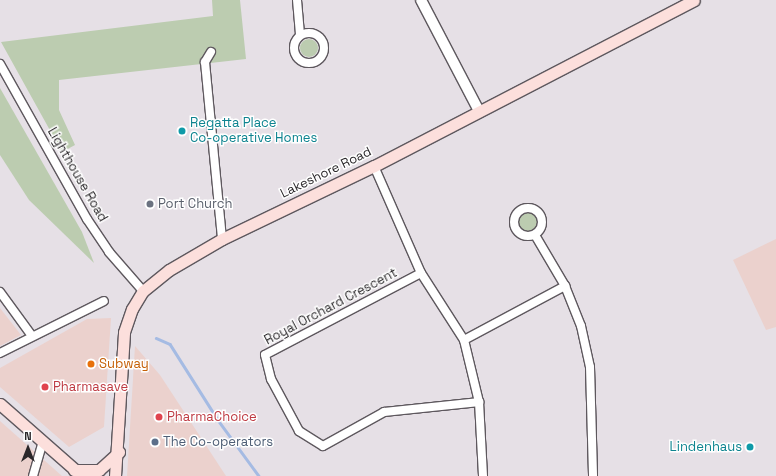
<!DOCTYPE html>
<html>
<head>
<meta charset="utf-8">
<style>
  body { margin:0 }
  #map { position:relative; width:776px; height:476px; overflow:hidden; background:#e6e0e6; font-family:"Space Grotesk",sans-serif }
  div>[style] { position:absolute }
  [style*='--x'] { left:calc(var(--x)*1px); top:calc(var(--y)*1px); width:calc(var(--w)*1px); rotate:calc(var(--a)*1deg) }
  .commercial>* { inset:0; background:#ebd1cd }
  .green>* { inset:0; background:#bcccb0 }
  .round { border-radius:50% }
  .stream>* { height:2.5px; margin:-1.25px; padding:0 1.25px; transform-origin:1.25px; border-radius:1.25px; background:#a5bbe3 }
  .roads { filter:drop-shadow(1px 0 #5e585e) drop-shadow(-1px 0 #5e585e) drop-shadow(0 1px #5e585e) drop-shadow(0 -1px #5e585e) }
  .minor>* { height:8px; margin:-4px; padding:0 4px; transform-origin:4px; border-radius:4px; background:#fff }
  .minor>.ring { margin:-4px; padding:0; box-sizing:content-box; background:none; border:8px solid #fff; border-radius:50% }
  .tertiary>* { height:10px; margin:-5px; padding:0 5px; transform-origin:5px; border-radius:5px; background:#fff }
  .secondary>* { height:11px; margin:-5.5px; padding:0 5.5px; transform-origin:5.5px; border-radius:5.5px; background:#fcdfdc }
  .dots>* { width:11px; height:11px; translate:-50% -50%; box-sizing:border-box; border:2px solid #fff; border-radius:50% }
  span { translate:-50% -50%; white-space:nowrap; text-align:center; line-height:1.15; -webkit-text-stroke:3px #fff; paint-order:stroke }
  .culture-label { font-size:13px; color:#0d838f }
  .left { translate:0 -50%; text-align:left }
  .right { translate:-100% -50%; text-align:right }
  .street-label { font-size:13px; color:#2a272a }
  .worship-label { font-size:13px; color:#5b616d }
  .food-label { font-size:13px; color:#c56008 }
  .health-label { font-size:13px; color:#be3a42 }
  .service-label { font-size:13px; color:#4e5e75 }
  .north { position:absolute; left:8px; top:428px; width:40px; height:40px; -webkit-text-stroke:3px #fff; paint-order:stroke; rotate:0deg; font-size:11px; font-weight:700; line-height:16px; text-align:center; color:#2a272a }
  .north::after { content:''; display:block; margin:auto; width:14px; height:18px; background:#2a272a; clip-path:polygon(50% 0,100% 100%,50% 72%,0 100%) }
</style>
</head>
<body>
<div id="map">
  <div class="commercial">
    <div style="clip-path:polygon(776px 239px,776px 327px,766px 330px,733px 260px)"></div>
    <div style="clip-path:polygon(0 308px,21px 335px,0 346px)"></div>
    <div style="clip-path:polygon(111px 318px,104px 427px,69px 447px,0 387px,0 368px,87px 319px)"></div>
    <div style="clip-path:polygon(135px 346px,160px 375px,226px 476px,127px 476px)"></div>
    <div style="clip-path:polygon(0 421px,62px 476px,0 476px)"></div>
  </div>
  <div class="green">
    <div style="clip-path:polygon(212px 0,240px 0,246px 59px,59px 80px,59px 110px,75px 145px,62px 152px,1px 42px,213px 16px)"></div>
    <div class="round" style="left:300px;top:39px;width:18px;height:18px"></div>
    <div style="clip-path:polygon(0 88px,82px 232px,94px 263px,29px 200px,0 155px)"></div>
    <div class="round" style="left:518px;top:212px;width:20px;height:20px"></div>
  </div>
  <div class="stream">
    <div style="--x:156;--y:338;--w:15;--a:23"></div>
    <div style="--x:170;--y:344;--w:90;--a:57.7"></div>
    <div style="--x:218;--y:420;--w:69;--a:53.8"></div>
  </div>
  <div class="roads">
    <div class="minor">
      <div style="--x:297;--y:0;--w:35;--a:85"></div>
      <div class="ring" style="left:294px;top:33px;width:22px;height:22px"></div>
      <div style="--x:211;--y:52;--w:12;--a:121"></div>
      <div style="--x:205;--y:62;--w:178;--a:84.5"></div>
      <div style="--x:0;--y:64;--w:178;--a:60.7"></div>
      <div style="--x:87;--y:219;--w:40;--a:56"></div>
      <div style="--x:109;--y:252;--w:52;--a:48.9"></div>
      <div style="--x:374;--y:166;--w:117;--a:66.3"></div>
      <div style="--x:421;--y:273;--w:80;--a:57.3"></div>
      <div style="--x:464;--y:340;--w:64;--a:76.4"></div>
      <div style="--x:479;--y:402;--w:74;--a:86.9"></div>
      <div class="ring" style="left:514px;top:208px;width:20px;height:20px"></div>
      <div style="--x:535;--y:235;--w:59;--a:59.5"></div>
      <div style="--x:565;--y:286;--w:43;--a:68.2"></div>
      <div style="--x:581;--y:326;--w:42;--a:77.6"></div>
      <div style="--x:590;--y:367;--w:109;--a:88.4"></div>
      <div style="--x:421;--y:273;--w:176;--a:152.3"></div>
      <div style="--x:265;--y:355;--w:25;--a:76"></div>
      <div style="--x:271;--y:379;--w:59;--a:61.7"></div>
      <div style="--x:299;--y:431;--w:28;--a:32"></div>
      <div style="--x:323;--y:446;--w:70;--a:-29.1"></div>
      <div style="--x:384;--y:412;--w:96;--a:-6"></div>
      <div style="--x:0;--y:292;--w:54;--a:54"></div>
      <div style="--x:464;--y:340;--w:115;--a:-28.1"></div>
      <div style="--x:0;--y:353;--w:116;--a:-26.6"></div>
      <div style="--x:33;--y:476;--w:36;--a:-74"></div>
    </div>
    <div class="tertiary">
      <div style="--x:421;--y:0;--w:125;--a:62.4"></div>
    </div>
    <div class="secondary">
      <div style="--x:0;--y:404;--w:109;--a:41.3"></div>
      <div style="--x:74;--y:470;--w:25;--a:0"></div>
      <div style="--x:99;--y:470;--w:27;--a:-42"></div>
      <div style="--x:115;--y:476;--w:144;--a:-86.4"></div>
      <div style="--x:124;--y:332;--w:24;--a:-71"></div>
      <div style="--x:132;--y:309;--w:21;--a:-59"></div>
      <div style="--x:143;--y:291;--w:33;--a:-39"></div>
      <div style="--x:169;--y:270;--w:61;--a:-30.3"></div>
      <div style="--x:222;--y:239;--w:169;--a:-25.7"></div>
      <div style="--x:374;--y:166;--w:360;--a:-27.4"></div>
    </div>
  </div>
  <div class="dots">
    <div style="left:182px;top:131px;background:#0f9aa8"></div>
    <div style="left:150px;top:204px;background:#6b7280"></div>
    <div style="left:91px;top:364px;background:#e8710a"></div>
    <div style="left:45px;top:387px;background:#e0444e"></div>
    <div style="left:159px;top:417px;background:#e0444e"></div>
    <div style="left:155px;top:442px;background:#5c6f8a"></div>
    <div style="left:750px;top:447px;background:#0f9aa8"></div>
  </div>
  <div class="culture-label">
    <span class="left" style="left:190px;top:131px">Regatta Place<br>Co-operative Homes</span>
    <span class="right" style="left:742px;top:447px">Lindenhaus</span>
  </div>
  <div class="street-label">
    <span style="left:326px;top:173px;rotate:-26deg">Lakeshore Road</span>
    <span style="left:77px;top:175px;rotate:60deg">Lighthouse Road</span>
    <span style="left:331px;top:307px;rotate:-28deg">Royal Orchard Crescent</span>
  </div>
  <div class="worship-label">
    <span class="left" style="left:158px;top:204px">Port Church</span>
  </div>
  <div class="food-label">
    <span class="left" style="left:99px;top:364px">Subway</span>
  </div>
  <div class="health-label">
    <span class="left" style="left:53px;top:387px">Pharmasave</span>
    <span class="left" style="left:167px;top:417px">PharmaChoice</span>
  </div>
  <div class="service-label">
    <span class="left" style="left:163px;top:442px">The Co-operators</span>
  </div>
  <div class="north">N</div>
</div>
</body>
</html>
